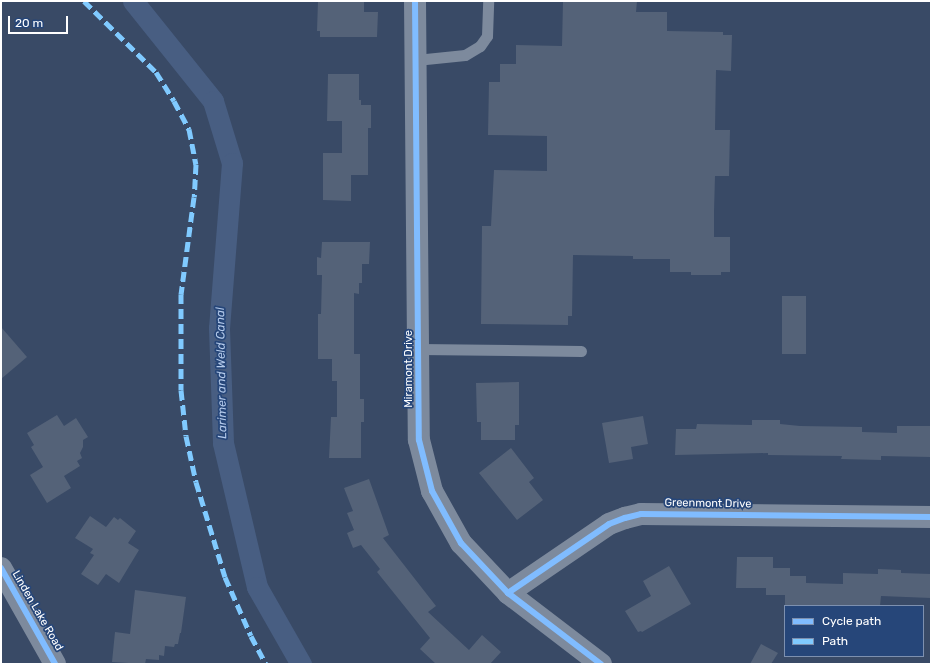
<!DOCTYPE html>
<html>
<head>
<meta charset="utf-8">
<style>
  body { margin:0 }
  #map { position:relative; width:932px; height:665px; overflow:hidden; background:#394a66; font-family:Rubik,sans-serif }
  div>[style] { position:absolute }
  [style*='--x'] { left:calc(var(--x)*1px); top:calc(var(--y)*1px); width:calc(var(--w)*1px); rotate:calc(var(--a)*1deg) }
  .canal>* { height:21px; margin:-10.5px; padding:0 10.5px; transform-origin:10.5px; border-radius:10.5px; background:#485e82 }
  .building>* { inset:0; background:#546278; transform-origin:0 0 }
  .lane>* { height:11px; margin:-5.5px; padding:0 5.5px; transform-origin:5.5px; border-radius:5.5px; background:#7d8a9d }
  .street>* { height:22px; margin:-11px; padding:0 11px; transform-origin:11px; border-radius:11px; background:#7d8a9d }
  .quiet>* { height:5px; margin-top:-2.5px; transform-origin:0; background:repeating-linear-gradient(90deg,#80caff 0 10px,transparent 0 15px) }
  .cycleway>* { height:6px; margin:-3px; padding:0 3px; transform-origin:3px; border-radius:3px; background:#80bcff }
  span { translate:-50% -50%; white-space:nowrap; text-align:center; line-height:1.15; -webkit-text-stroke:3.5px #264679; paint-order:stroke }
  .street-label { font-size:11px; color:#fff }
  .water-label { font-size:12px; color:#b4caeb; font-style:italic }
  .frame { position:absolute; inset:0; border:2px solid #fff; pointer-events:none }
  .legend { position:absolute; left:784px; top:605px; width:140px; height:52px; box-sizing:border-box; background:#264679; border:1px solid #7d90af; margin:0; padding:5px 7px; list-style:none; font-size:12px; color:#fff }
  .legend li { display:flex; align-items:center; gap:8px; height:20px }
  .legend b { width:20px; border:1px solid #7d90af }
  .scale { position:absolute; left:8px; top:16px; width:60px; height:18px; box-sizing:border-box; border:2px solid #fff; border-top:0; padding-left:5px; font-size:12px; line-height:14px; white-space:nowrap; color:#fff; -webkit-text-stroke:3px #264679; paint-order:stroke }
</style>
</head>
<body>
<div id="map">
  <div class="canal">
    <div style="--x:133;--y:1;--w:128;--a:51.3"></div>
    <div style="--x:213;--y:101;--w:65;--a:73"></div>
    <div style="--x:232;--y:163;--w:166;--a:94.5"></div>
    <div style="--x:219;--y:328;--w:115;--a:88"></div>
    <div style="--x:223;--y:443;--w:148;--a:76.7"></div>
    <div style="--x:257;--y:587;--w:89;--a:60.3"></div>
  </div>
  <div class="building">
    <div style="clip-path:polygon(318px 1px,364px 1px,364px 12px,378px 12px,377px 37px,320px 37px,320px 31px,317px 31px)"></div>
    <div style="clip-path:polygon(563px 1px,637px 1px,636px 12px,667px 12px,667px 31px,723px 32px,723px 35px,732px 35px,731px 71px,716px 70px,715px 130px,730px 130px,729px 176px,715px 176px,714px 212px,714px 237px,730px 237px,730px 272px,721px 272px,721px 275px,691px 275px,691px 272px,670px 272px,670px 259px,633px 259px,633px 256px,573px 255px,572px 316px,568px 316px,568px 325px,481px 324px,482px 226px,491px 226px,494px 170px,547px 171px,547px 136px,488px 135px,489px 82px,500px 82px,500px 64px,516px 64px,516px 45px,562px 46px)"></div>
    <div style="clip-path:polygon(328px 74px,359px 74px,359px 100px,361px 100px,361px 105px,371px 105px,371px 128px,368px 128px,368px 175px,351px 175px,351px 201px,323px 200px,323px 153px,342px 153px,342px 121px,327px 121px)"></div>
    <div style="clip-path:polygon(322px 242px,370px 242px,369px 264px,362px 264px,362px 283px,359px 283px,359px 294px,354px 293px,354px 354px,360px 354px,360px 399px,364px 399px,364px 422px,361px 422px,361px 458px,329px 458px,331px 417px,337px 417px,337px 381px,332px 381px,332px 359px,318px 359px,318px 314px,321px 314px,322px 275px,317px 275px,317px 257px,321px 258px)"></div>
    <div style="left:782px;top:296px;width:24px;height:58px"></div>
    <div style="clip-path:polygon(1px 327px,27px 357px,1px 379px)"></div>
    <div style="clip-path:polygon(519px 382px,519px 425px,515px 425px,515px 440px,481px 440px,481px 422px,477px 422px,476px 383px)"></div>
    <div style="clip-path:polygon(57px 415px,64px 426px,76px 418px,88px 437px,83px 440px,83px 447px,80px 453px,82px 458px,77px 461px,80px 466px,64px 476px,71px 488px,47px 503px,30px 475px,43px 467px,31px 447px,34px 445px,27px 433px)"></div>
    <div style="clip-path:polygon(643px 416px,648px 444px,631px 447px,633px 459px,609px 463px,602px 423px)"></div>
    <div style="clip-path:polygon(752px 420px,780px 420px,780px 424px,800px 426px,862px 427px,862px 432px,897px 433px,897px 426px,931px 426px,931px 457px,881px 456px,881px 460px,841px 459px,842px 456px,768px 455px,768px 453px,675px 455px,676px 429px,696px 429px,697px 424px,752px 425px)"></div>
    <div style="clip-path:polygon(511px 448px,534px 478px,529px 482px,543px 500px,517px 520px,479px 473px)"></div>
    <div style="clip-path:polygon(369px 479px,389px 535px,383px 538px,436px 606px,428px 612px,469px 650px,482px 635px,501px 652px,490px 664px,436px 664px,420px 649px,430px 638px,377px 572px,380px 569px,361px 545px,353px 548px,347px 533px,354px 530px,347px 513px,353px 511px,344px 488px)"></div>
    <div style="clip-path:polygon(90px 516px,106px 527px,114px 517px,118px 520px,120px 518px,136px 531px,128px 543px,139px 550px,119px 583px,106px 574px,98px 585px,81px 574px,94px 555px,90px 553px,93px 549px,75px 538px)"></div>
    <div style="clip-path:polygon(737px 557px,773px 557px,773px 568px,790px 568px,790px 576px,806px 576px,806px 583px,843px 584px,843px 573px,878px 574px,878px 569px,901px 570px,901px 573px,931px 574px,931px 598px,881px 596px,880px 606px,785px 606px,785px 595px,766px 595px,766px 588px,736px 588px)"></div>
    <div style="clip-path:polygon(669px 566px,691px 604px,642px 632px,641px 631px,638px 632px,625px 611px,651px 596px,643px 581px)"></div>
    <div style="clip-path:polygon(135px 590px,186px 597px,181px 633px,180px 633px,178px 644px,175px 644px,174px 647px,165px 646px,164px 656px,159px 655px,159px 660px,146px 659px,145px 664px,112px 662px,115px 632px,130px 634px)"></div>
    <div style="clip-path:polygon(761px 644px,778px 653px,771px 664px,750px 664px)"></div>
  </div>
  <div class="lane">
    <div style="--x:416;--y:60;--w:49;--a:-5.8"></div>
    <div style="--x:465;--y:55;--w:17;--a:-31"></div>
    <div style="--x:480;--y:46;--w:12;--a:-55"></div>
    <div style="--x:487;--y:36;--w:35;--a:-88"></div>
    <div style="--x:419;--y:349;--w:162;--a:0.7"></div>
  </div>
  <div class="street">
    <div style="--x:415;--y:1;--w:439;--a:89.5"></div>
    <div style="--x:419;--y:440;--w:53;--a:75.7"></div>
    <div style="--x:432;--y:491;--w:60;--a:60.9"></div>
    <div style="--x:461;--y:543;--w:69;--a:46.8"></div>
    <div style="--x:508;--y:593;--w:117;--a:37.4"></div>
    <div style="--x:1;--y:568;--w:110;--a:60.6"></div>
    <div style="--x:508;--y:593;--w:122;--a:-34.3"></div>
    <div style="--x:609;--y:524;--w:17;--a:-21"></div>
    <div style="--x:625;--y:518;--w:16;--a:-14"></div>
    <div style="--x:641;--y:514;--w:290;--a:0.6"></div>
  </div>
  <div class="quiet">
    <div style="--x:84;--y:1;--w:101;--a:44.6"></div>
    <div style="--x:156;--y:72;--w:34;--a:58"></div>
    <div style="--x:174;--y:101;--w:32;--a:62"></div>
    <div style="--x:189;--y:129;--w:36;--a:79"></div>
    <div style="--x:196;--y:164;--w:33;--a:93"></div>
    <div style="--x:194;--y:197;--w:98;--a:97.6"></div>
    <div style="--x:181;--y:294;--w:96;--a:90"></div>
    <div style="--x:181;--y:390;--w:46;--a:83.8"></div>
    <div style="--x:186;--y:436;--w:47;--a:77.7"></div>
    <div style="--x:196;--y:482;--w:99;--a:73"></div>
    <div style="--x:225;--y:577;--w:64;--a:66.2"></div>
    <div style="--x:251;--y:636;--w:32;--a:62"></div>
  </div>
  <div class="cycleway">
    <div style="--x:415;--y:1;--w:439;--a:89.5"></div>
    <div style="--x:419;--y:440;--w:53;--a:75.7"></div>
    <div style="--x:432;--y:491;--w:60;--a:60.9"></div>
    <div style="--x:461;--y:543;--w:69;--a:46.8"></div>
    <div style="--x:508;--y:593;--w:117;--a:37.4"></div>
    <div style="--x:1;--y:568;--w:110;--a:60.6"></div>
    <div style="--x:508;--y:593;--w:122;--a:-34.3"></div>
    <div style="--x:609;--y:524;--w:17;--a:-21"></div>
    <div style="--x:625;--y:518;--w:16;--a:-14"></div>
    <div style="--x:641;--y:514;--w:290;--a:0.6"></div>
  </div>
  <div class="street-label">
    <span style="left:409px;top:369px;rotate:-90deg">Miramont Drive</span>
    <span style="left:708px;top:504px;rotate:1deg">Greenmont Drive</span>
    <span style="left:37px;top:611px;rotate:60deg">Linden Lake Road</span>
  </div>
  <div class="water-label">
    <span style="left:222px;top:373px;rotate:-91deg">Larimer and Weld Canal</span>
  </div>
  <div class="frame"></div>
  <ul class="legend">
  <li><b style="height:5px;background:#80bcff"></b>Cycle path</li>
  <li><b style="height:5px;background:#80caff"></b>Path</li>
  </ul>
  <div class="scale">20 m</div>
</div>
</body>
</html>
